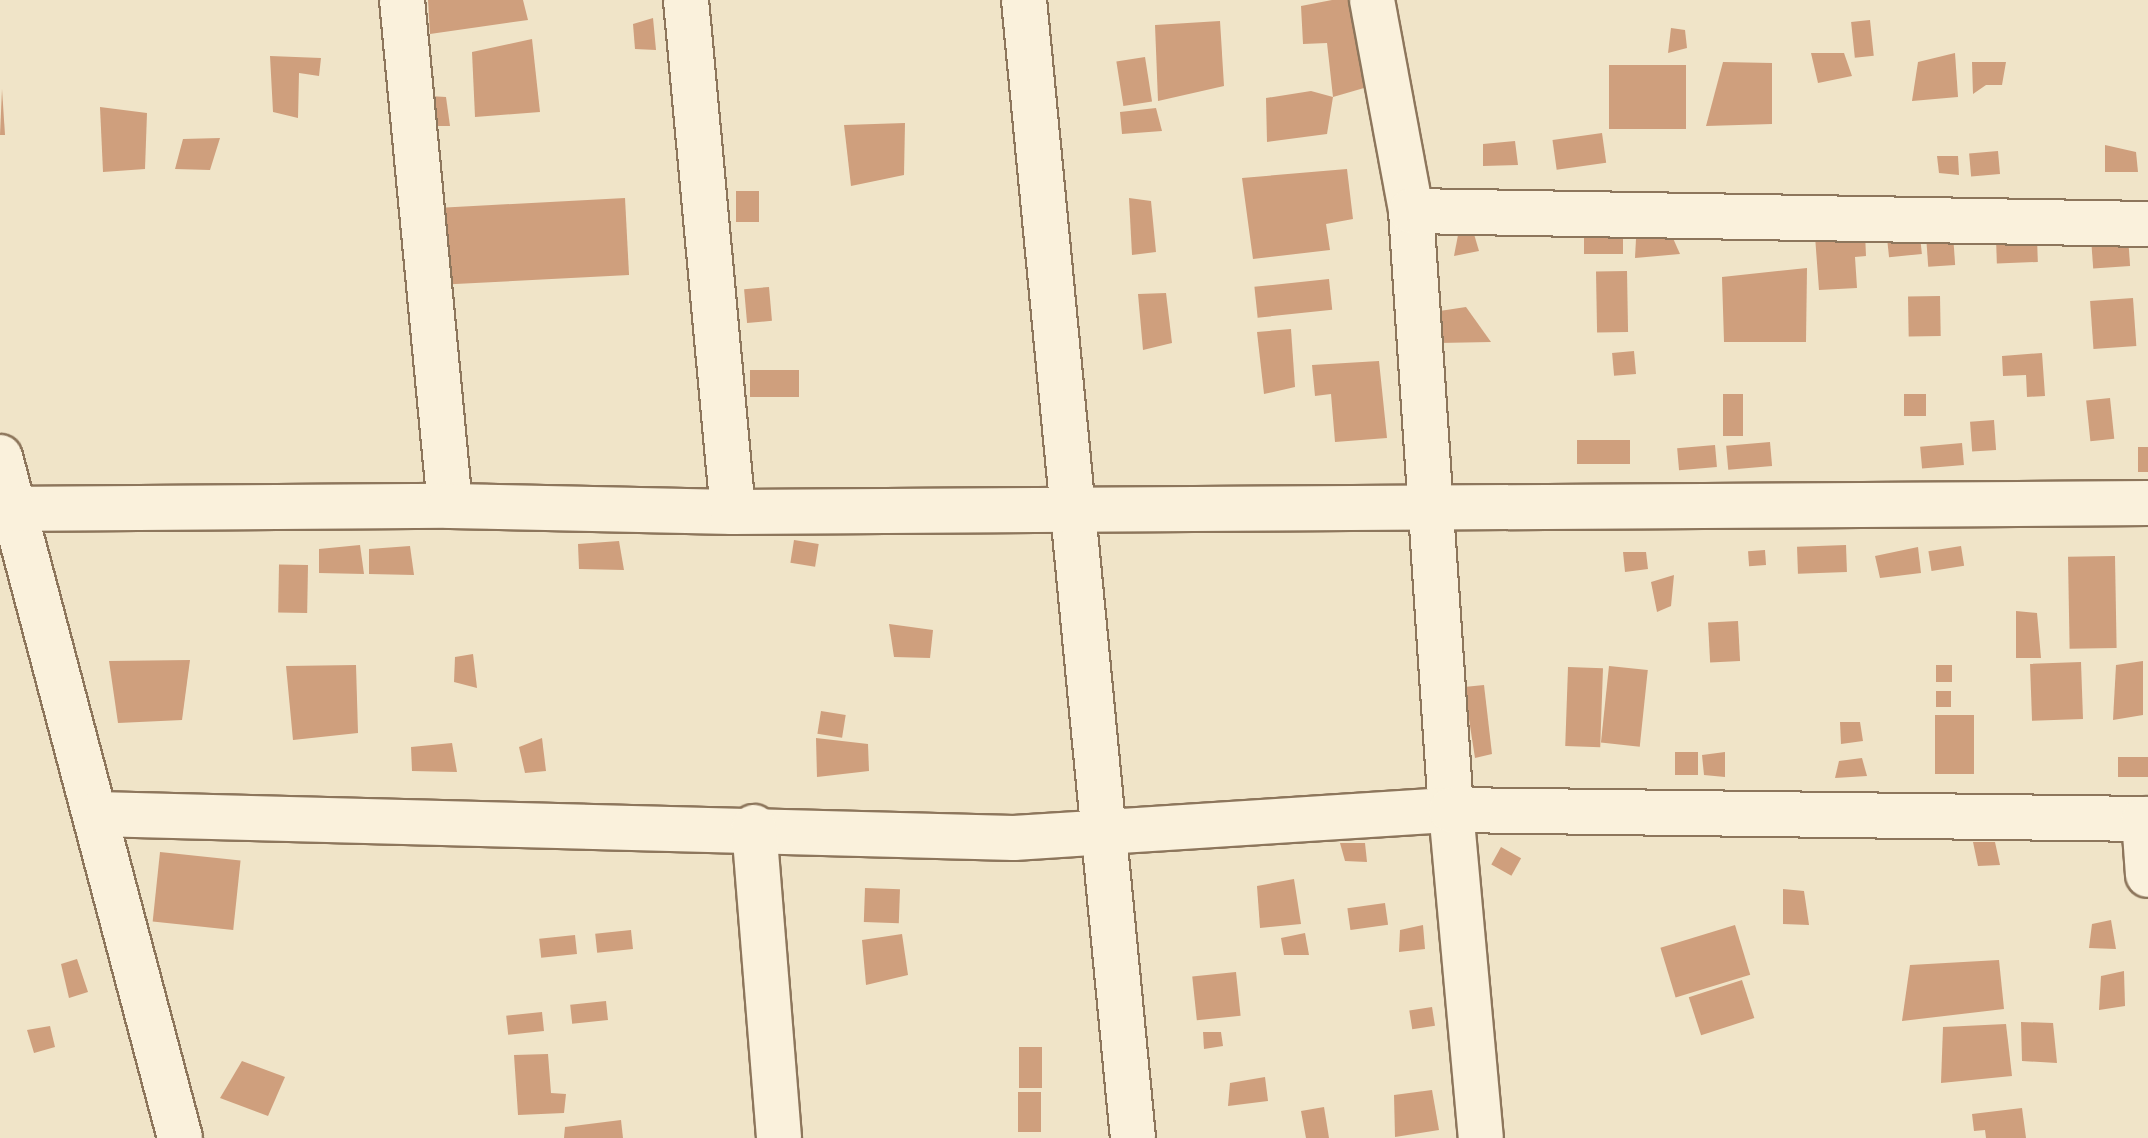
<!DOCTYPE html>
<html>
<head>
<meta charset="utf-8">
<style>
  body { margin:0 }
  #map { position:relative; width:2148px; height:1138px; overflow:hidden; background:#f0e4c8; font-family:Bitter,serif }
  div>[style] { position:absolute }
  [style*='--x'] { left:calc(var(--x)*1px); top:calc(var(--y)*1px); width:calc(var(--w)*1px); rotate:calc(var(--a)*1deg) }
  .building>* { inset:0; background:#cf9f7d; transform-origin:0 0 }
  .roads { filter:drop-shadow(2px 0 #8d765c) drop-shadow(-2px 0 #8d765c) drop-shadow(0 2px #8d765c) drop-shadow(0 -2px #8d765c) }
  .minor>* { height:44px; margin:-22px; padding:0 22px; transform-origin:22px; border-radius:22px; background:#faf1dc }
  span { translate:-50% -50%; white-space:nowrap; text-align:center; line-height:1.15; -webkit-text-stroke:6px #f7eed8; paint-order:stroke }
</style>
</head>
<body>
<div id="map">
  <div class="building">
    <div style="clip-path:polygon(428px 0,523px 0,528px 20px,430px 34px)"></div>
    <div style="clip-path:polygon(1332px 0,1353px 0,1364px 88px,1333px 97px,1327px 43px,1303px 44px,1301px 6px)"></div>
    <div style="clip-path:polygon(653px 18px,656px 50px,635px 49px,633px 24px)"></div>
    <div style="left:1870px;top:20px;width:36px;height:19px;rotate:84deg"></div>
    <div style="clip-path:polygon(1220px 21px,1224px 86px,1158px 101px,1155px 25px)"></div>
    <div style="clip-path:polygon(1671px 28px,1685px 30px,1687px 48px,1668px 53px)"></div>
    <div style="clip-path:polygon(532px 39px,540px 112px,475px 117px,472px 52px)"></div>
    <div style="clip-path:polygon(1811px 53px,1844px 53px,1852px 76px,1818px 83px)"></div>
    <div style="clip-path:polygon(1955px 53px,1958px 97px,1912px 101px,1918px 62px)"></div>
    <div style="clip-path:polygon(270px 56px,321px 58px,319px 76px,299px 73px,298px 118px,273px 112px)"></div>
    <div style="left:1145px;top:57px;width:45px;height:29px;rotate:81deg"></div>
    <div style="clip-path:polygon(1723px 62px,1772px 63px,1772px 124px,1706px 126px)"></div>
    <div style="clip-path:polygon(1972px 62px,2006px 62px,2002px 85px,1986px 85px,1973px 94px)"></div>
    <div style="left:1609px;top:65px;width:77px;height:64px"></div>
    <div style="clip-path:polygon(2px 89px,5px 135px,0 135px)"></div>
    <div style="clip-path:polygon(1311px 91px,1333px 97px,1327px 134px,1267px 142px,1266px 98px)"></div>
    <div style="clip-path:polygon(429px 96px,446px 97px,450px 126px,430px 126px)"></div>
    <div style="clip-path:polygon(100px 107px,147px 113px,145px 169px,103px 172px)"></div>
    <div style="clip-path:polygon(1156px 108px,1162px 131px,1122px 134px,1120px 112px)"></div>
    <div style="clip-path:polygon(905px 123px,904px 175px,851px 186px,844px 125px)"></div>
    <div style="left:1602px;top:133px;width:30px;height:50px;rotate:82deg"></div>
    <div style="clip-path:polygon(220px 138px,210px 170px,175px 169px,183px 139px)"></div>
    <div style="clip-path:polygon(1515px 141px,1518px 165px,1483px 166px,1483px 144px)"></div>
    <div style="clip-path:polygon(2105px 145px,2136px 152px,2138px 172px,2105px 172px)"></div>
    <div style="left:1998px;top:151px;width:23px;height:29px;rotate:85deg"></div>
    <div style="clip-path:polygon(1937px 156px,1958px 156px,1959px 175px,1939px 173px)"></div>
    <div style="clip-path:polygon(1347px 169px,1353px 219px,1326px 224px,1330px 250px,1253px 259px,1242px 178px)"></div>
    <div style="left:736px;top:191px;width:23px;height:31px"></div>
    <div style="left:625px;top:198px;width:77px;height:184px;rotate:87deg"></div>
    <div style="clip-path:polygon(1129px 198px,1151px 201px,1156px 252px,1132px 255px)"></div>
    <div style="left:1623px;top:233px;width:21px;height:39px;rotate:90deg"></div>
    <div style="clip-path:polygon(1865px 233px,1866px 256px,1855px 257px,1857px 288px,1819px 290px,1815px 236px)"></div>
    <div style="clip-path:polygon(1474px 234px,1479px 251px,1454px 256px,1458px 235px)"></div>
    <div style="left:1953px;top:234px;width:31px;height:27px;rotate:86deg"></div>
    <div style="clip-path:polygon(1672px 236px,1680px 254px,1635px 258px,1636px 239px)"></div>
    <div style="left:1920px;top:236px;width:18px;height:33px;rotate:84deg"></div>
    <div style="left:2128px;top:236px;width:30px;height:37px;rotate:86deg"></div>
    <div style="left:2037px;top:238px;width:24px;height:41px;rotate:88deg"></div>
    <div style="clip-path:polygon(1807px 268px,1806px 342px,1724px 342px,1722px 277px)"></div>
    <div style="left:1627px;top:271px;width:61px;height:31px;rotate:89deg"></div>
    <div style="left:1329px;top:279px;width:31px;height:75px;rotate:84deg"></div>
    <div style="left:769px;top:287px;width:34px;height:25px;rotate:85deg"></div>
    <div style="clip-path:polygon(1166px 293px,1172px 343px,1143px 350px,1138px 294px)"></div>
    <div style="left:1940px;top:296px;width:40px;height:32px;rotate:89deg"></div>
    <div style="left:2133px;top:298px;width:48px;height:43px;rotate:86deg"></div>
    <div style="clip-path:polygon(1466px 307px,1491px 342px,1438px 343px,1433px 312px)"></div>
    <div style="clip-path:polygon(1291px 329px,1295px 387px,1264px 394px,1257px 332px)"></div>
    <div style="left:1634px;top:351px;width:23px;height:22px;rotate:85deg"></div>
    <div style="clip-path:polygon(2042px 353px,2045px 396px,2027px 397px,2026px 375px,2003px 376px,2002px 356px)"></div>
    <div style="clip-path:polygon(1379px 361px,1387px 438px,1335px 442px,1331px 394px,1315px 396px,1312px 365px)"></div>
    <div style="left:750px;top:370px;width:49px;height:27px"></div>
    <div style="left:1723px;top:394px;width:20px;height:42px"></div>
    <div style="left:1904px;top:394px;width:22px;height:22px"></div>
    <div style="left:2110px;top:398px;width:41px;height:24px;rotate:84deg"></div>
    <div style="left:1994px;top:420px;width:30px;height:24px;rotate:86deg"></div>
    <div style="left:1630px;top:440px;width:24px;height:53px;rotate:90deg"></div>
    <div style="left:1770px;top:442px;width:24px;height:44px;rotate:85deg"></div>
    <div style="left:1962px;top:443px;width:22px;height:42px;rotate:85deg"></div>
    <div style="left:1715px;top:445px;width:22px;height:38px;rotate:85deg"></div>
    <div style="left:2138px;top:447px;width:10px;height:25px"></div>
    <div style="left:794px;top:540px;width:25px;height:23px;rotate:9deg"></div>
    <div style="clip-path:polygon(619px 541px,624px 570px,579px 569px,578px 544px)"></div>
    <div style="clip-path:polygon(360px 545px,364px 574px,319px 573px,319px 549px)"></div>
    <div style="left:1846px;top:545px;width:27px;height:49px;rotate:88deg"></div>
    <div style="clip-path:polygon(410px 546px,414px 575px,369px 574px,369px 549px)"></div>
    <div style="left:1961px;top:546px;width:20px;height:33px;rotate:81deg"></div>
    <div style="clip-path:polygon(1918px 547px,1921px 573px,1880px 578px,1875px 556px)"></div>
    <div style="left:1765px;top:550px;width:15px;height:17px;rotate:86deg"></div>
    <div style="clip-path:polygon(1623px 552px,1646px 552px,1648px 569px,1625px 572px)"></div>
    <div style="left:2115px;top:556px;width:92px;height:47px;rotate:89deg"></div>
    <div style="left:308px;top:565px;width:48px;height:29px;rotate:91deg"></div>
    <div style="clip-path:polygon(1674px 575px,1671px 606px,1657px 612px,1651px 582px)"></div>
    <div style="clip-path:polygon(2016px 611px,2037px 613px,2041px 658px,2016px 658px)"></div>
    <div style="left:1738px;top:621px;width:40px;height:30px;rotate:87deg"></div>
    <div style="clip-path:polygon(889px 624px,933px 630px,930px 658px,894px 657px)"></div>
    <div style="clip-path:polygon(473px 654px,477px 688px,454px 682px,455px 657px)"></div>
    <div style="clip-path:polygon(190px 660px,182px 720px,118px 723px,109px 661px)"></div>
    <div style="clip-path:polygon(2143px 661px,2143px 715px,2113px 720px,2116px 665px)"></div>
    <div style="left:2081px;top:662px;width:57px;height:51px;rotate:88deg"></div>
    <div style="clip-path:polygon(356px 665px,358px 733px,293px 740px,286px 666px)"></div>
    <div style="left:1952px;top:665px;width:17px;height:16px;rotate:90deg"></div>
    <div style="left:1609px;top:666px;width:39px;height:77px;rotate:6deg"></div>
    <div style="left:1568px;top:667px;width:35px;height:79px;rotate:2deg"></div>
    <div style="clip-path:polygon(1484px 685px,1492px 754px,1475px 758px,1464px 687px)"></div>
    <div style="left:1936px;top:691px;width:15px;height:16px"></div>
    <div style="left:821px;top:711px;width:25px;height:23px;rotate:9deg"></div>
    <div style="left:1935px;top:715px;width:39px;height:59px"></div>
    <div style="clip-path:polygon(1840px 722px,1860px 722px,1863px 741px,1841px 744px)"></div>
    <div style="clip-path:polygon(542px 738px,546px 771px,525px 773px,519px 747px)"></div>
    <div style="clip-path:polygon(816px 738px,868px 744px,869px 771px,817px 777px)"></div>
    <div style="clip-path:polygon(452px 743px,457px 772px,412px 771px,411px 747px)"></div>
    <div style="left:1698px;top:752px;width:23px;height:23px;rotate:90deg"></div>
    <div style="clip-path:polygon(1725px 752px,1725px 777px,1704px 775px,1702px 755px)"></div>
    <div style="left:2148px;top:757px;width:20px;height:30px;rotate:90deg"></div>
    <div style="clip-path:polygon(1862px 758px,1867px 776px,1835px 778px,1839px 761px)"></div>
    <div style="clip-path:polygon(1973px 842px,1995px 842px,2000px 865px,1978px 866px)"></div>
    <div style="clip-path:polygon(1340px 843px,1365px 843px,1367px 862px,1345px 861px)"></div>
    <div style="left:1501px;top:847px;width:23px;height:20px;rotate:29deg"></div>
    <div style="left:160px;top:852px;width:81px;height:70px;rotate:6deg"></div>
    <div style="clip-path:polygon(1294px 879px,1301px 924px,1260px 928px,1257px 886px)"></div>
    <div style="left:865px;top:888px;width:35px;height:34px;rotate:2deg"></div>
    <div style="clip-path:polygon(1783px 889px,1804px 891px,1809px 925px,1783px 924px)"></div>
    <div style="left:1385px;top:903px;width:22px;height:38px;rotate:82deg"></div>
    <div style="clip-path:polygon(2111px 920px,2116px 949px,2089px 948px,2092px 924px)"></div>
    <div style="clip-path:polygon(1423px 925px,1425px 949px,1399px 952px,1400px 930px)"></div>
    <div style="left:1735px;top:925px;width:52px;height:78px;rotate:73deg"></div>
    <div style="left:631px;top:930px;width:19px;height:36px;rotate:84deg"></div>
    <div style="clip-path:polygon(1305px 933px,1309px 955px,1284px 955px,1281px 938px)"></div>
    <div style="clip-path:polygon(902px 934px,908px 975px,866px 985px,862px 940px)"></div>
    <div style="left:575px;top:935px;width:19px;height:36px;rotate:84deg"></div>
    <div style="clip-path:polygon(77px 959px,88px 992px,69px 998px,61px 964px)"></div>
    <div style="clip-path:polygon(1999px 960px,2004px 1009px,1902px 1021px,1910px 965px)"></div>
    <div style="clip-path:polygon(2124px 971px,2125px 1006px,2099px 1010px,2101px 976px)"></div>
    <div style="left:1236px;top:972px;width:44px;height:44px;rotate:84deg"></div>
    <div style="left:1742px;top:980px;width:40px;height:56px;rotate:72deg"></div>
    <div style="left:606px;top:1001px;width:19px;height:36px;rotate:84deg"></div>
    <div style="left:1432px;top:1007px;width:19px;height:23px;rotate:81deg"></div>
    <div style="left:542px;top:1012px;width:19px;height:36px;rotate:84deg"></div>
    <div style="clip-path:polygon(2021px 1022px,2053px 1023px,2057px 1063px,2022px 1061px)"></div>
    <div style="clip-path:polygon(2006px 1024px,2012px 1076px,1941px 1083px,1943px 1027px)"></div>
    <div style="clip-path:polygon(50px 1026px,55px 1047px,34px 1053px,27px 1030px)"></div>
    <div style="clip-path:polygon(1203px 1032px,1221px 1032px,1223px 1046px,1204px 1049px)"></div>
    <div style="left:1019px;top:1047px;width:23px;height:41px"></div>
    <div style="clip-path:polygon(548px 1054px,551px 1093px,566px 1094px,564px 1113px,518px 1115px,514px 1055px)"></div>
    <div style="clip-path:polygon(242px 1061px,285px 1077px,268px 1116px,220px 1098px)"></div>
    <div style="clip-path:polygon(1265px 1077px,1268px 1101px,1228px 1106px,1230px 1083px)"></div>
    <div style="clip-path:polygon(1432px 1090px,1439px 1130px,1395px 1137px,1394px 1095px)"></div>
    <div style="left:1018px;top:1092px;width:23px;height:40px"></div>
    <div style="clip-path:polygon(1324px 1107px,1329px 1138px,1306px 1138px,1301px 1111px)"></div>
    <div style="clip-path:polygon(2022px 1108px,2026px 1138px,1986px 1138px,1985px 1130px,1974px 1131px,1972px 1114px)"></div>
    <div style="clip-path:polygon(621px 1120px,623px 1138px,564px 1138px,565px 1127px)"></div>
  </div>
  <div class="roads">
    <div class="minor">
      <div style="--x:402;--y:0;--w:508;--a:84.58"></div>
      <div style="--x:686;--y:0;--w:514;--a:84.76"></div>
      <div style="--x:1024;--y:0;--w:1143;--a:84.53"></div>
      <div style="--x:1372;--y:0;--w:215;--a:79.5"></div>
      <div style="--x:1411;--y:211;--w:600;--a:86.18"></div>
      <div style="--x:1451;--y:810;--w:329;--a:84.8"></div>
      <div style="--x:1411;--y:211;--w:737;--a:1.01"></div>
      <div style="--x:0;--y:457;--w:704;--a:75.19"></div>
      <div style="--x:0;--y:509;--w:450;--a:-0.4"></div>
      <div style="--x:450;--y:506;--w:283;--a:1.2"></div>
      <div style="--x:733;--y:512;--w:1415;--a:-0.36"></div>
      <div style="--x:97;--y:814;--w:917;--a:1.5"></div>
      <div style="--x:1014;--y:838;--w:438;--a:-3.7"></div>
      <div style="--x:1451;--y:810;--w:697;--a:0.74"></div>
      <div style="--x:2144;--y:819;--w:56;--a:85.9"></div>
      <div style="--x:754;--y:827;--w:312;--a:85.4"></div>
    </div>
  </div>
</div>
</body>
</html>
